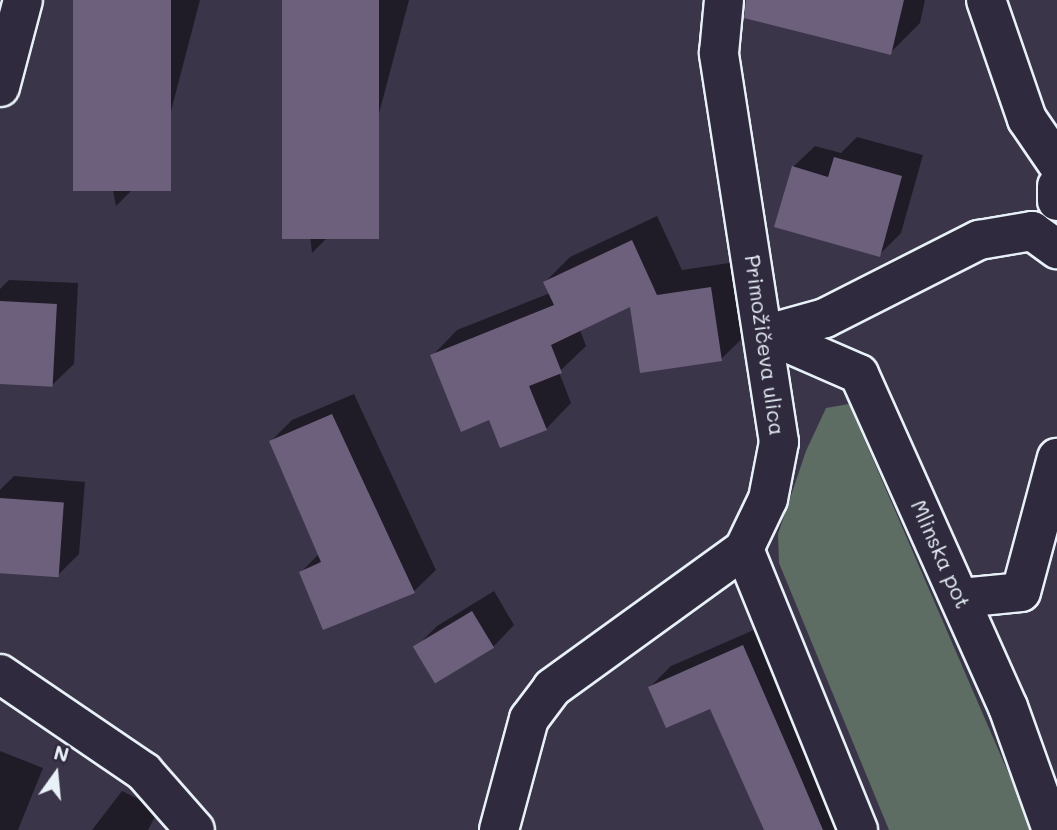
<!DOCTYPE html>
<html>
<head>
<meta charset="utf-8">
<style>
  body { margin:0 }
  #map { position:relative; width:1057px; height:830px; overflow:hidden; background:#3b354a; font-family:Mali,sans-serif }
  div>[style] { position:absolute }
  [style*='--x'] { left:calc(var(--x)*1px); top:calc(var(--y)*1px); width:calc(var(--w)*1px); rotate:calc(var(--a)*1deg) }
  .green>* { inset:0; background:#5e6d63 }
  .shadow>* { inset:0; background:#0007 }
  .building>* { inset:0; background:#6d607c; transform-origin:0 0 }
  .roads { filter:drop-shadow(2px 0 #e8f1f8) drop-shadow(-2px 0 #e8f1f8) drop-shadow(0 2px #e8f1f8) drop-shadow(0 -2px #e8f1f8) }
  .minor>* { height:38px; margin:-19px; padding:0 19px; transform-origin:19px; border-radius:19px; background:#2f2a3d }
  span { translate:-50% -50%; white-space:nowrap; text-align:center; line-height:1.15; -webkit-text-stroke:7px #2f2a3d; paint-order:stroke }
  .street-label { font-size:21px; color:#e8f1f8 }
  .north { position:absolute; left:21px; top:739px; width:70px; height:70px; -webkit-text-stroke:5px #2f2a3d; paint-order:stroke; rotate:15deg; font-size:19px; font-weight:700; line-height:28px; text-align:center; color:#e8f1f8 }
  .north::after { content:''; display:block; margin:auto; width:24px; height:32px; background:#e8f1f8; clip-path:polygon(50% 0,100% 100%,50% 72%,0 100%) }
</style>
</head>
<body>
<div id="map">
  <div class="green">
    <div style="clip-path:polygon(849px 404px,1033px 830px,889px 830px,779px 563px,778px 534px,806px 451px,826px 408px)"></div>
  </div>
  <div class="shadow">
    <div style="clip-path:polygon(75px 0,200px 0,157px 165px,116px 206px)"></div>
    <div style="clip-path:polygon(284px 0,409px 0,353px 212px,312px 253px)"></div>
    <div style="clip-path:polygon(801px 0,925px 0,920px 23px,890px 53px)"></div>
    <div style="clip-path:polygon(857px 137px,923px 155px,901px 233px,879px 255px,793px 167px,815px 146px,841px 153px)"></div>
    <div style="clip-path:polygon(657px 216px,682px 270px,736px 262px,747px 334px,721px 359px,632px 305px,580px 330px,586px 346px,559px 372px,571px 403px,546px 429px,490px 418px,432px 356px,457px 330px,550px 293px,545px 282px,570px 257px)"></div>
    <div style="clip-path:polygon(9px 280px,78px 283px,74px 364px,52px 385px,0 382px,0 289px)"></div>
    <div style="clip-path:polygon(354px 394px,436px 570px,414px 591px,324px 627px,301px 572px,319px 554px,271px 441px,292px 420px)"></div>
    <div style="clip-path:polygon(14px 476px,85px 482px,79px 554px,58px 575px,0 571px,0 490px)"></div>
    <div style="clip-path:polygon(494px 591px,514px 625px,493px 647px,416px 647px,437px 626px)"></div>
    <div style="clip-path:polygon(765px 625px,852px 830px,764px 830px,711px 707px,650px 687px,671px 666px)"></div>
    <div style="clip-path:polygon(0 751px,43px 768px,18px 830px,0 830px)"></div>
    <div style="clip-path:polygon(122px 791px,159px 809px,148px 830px,92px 830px)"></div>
  </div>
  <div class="building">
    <div style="left:73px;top:0;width:98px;height:191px"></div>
    <div style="left:282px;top:0;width:97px;height:239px"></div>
    <div style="clip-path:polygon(746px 0,904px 0,891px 55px,744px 18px)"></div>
    <div style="clip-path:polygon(834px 157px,902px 176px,880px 257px,774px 227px,792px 166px,828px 177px)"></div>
    <div style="clip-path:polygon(632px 240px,657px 295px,711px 287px,722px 361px,640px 373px,630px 307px,551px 345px,562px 373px,529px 386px,547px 430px,500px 448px,489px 420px,461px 432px,430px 355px,554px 305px,543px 282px)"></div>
    <div style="left:0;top:301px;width:57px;height:83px;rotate:3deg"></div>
    <div style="clip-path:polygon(332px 414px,415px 593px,323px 630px,299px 572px,321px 562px,269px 441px)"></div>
    <div style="left:0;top:498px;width:64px;height:75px;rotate:4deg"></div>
    <div style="left:472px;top:611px;width:43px;height:69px;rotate:59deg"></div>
    <div style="clip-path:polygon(743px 645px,797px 769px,823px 830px,764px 830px,710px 709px,666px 728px,648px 687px)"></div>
  </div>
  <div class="roads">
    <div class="minor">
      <div style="--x:986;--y:0;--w:126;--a:71"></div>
      <div style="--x:1027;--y:119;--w:53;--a:55.7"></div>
      <div style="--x:0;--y:87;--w:90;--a:-75.2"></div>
      <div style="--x:1057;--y:186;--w:15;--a:90"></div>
      <div style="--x:767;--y:334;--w:100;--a:23.5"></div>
      <div style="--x:859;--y:374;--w:365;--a:65.9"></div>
      <div style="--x:1008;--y:707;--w:131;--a:70.3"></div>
      <div style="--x:767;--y:334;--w:60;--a:-15.4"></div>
      <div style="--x:825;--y:318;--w:173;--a:-26.9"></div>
      <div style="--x:979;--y:240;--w:54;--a:-9.6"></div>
      <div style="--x:1032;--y:231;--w:31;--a:36"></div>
      <div style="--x:744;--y:549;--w:303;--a:67.9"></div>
      <div style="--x:961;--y:598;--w:60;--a:-5.7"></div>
      <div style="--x:1021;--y:592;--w:139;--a:-75"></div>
      <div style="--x:0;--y:674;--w:174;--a:34.2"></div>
      <div style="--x:144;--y:772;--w:77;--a:48.7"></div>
      <div style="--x:499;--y:830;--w:115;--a:-74.9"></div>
      <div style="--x:529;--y:719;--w:39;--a:-53"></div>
      <div style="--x:552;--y:688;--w:237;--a:-35.9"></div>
      <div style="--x:744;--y:549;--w:55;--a:-64.4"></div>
      <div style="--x:768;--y:499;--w:58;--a:-79.1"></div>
      <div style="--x:779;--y:442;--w:394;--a:-98.8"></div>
      <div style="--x:719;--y:53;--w:53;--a:-84.6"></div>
    </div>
  </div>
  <div class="street-label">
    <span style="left:765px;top:345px;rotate:82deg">Primožičeva ulica</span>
    <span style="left:941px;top:554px;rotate:66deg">Mlinska pot</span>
  </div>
  <div class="north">N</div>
</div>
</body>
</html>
